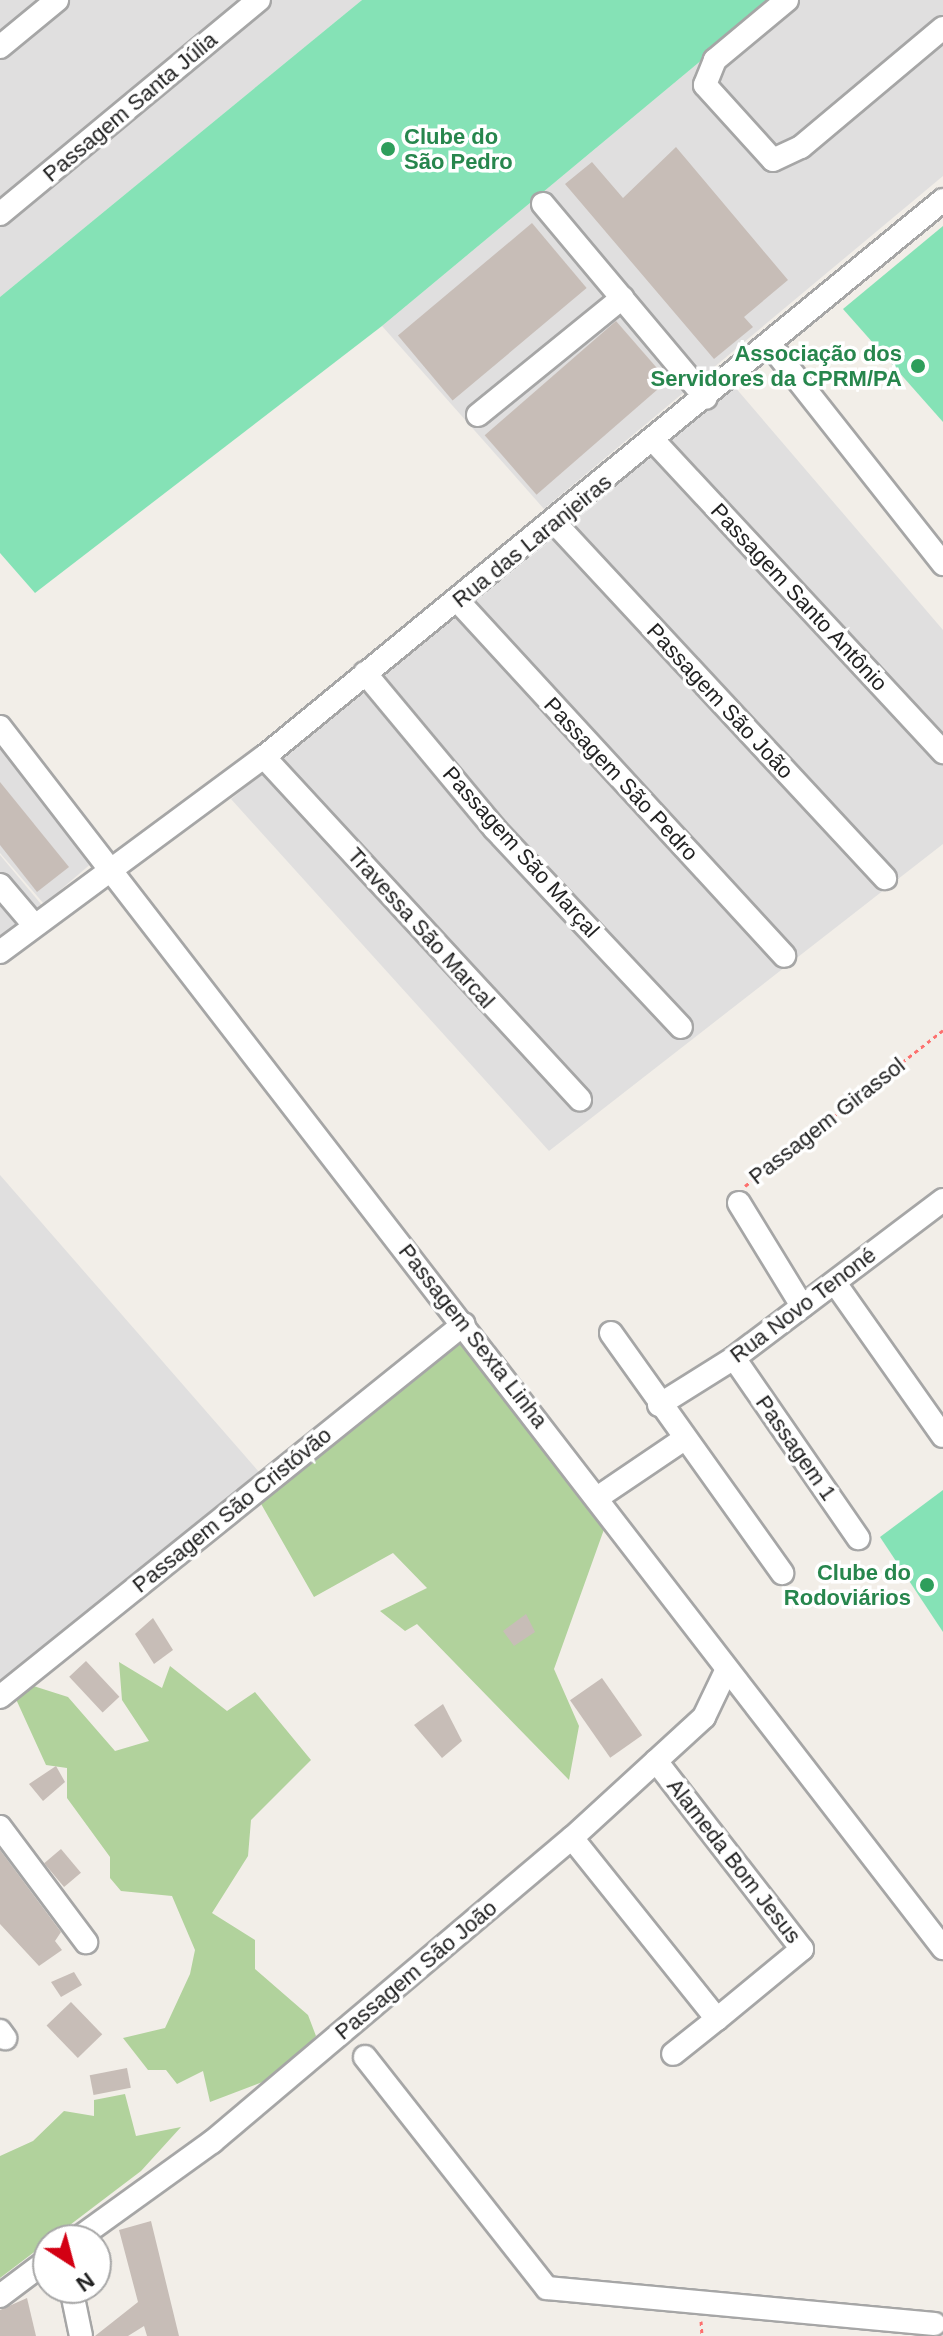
<!DOCTYPE html>
<html>
<head>
<meta charset="utf-8">
<style>
  body { margin:0 }
  #map { position:relative; width:943px; height:2336px; overflow:hidden; background:#f2eee8; font-family:Arial,sans-serif }
  div>[style] { position:absolute }
  [style*='--x'] { left:calc(var(--x)*1px); top:calc(var(--y)*1px); width:calc(var(--w)*1px); rotate:calc(var(--a)*1deg) }
  .residential>* { inset:0; background:#e0dfdf }
  .forest>* { inset:0; background:#b1d29c }
  .pitch>* { inset:0; background:#85e2b6 }
  .building>* { inset:0; background:#c7bdb7; transform-origin:0 0 }
  .path>* { height:3px; margin-top:-1.5px; transform-origin:0; background:repeating-linear-gradient(90deg,#fd706e 0 4px,transparent 0 8px) }
  .roads { filter:drop-shadow(2px 0 #a6a6a6) drop-shadow(-2px 0 #a6a6a6) drop-shadow(0 2px #a6a6a6) drop-shadow(0 -2px #a6a6a6) }
  .minor>* { height:22px; margin:-11px; padding:0 11px; transform-origin:11px; border-radius:11px; background:#fff }
  .dots>* { width:22px; height:22px; translate:-50% -50%; box-sizing:border-box; border:4px solid #fff; border-radius:50% }
  span { translate:-50% -50%; white-space:nowrap; text-align:center; line-height:1.15; -webkit-text-stroke:7px #fff; paint-order:stroke }
  .street-label { font-size:22px; color:#222 }
  .leisure-label { font-size:22px; color:#27864d; font-weight:700 }
  .left { translate:0 -50%; text-align:left }
  .right { translate:-100% -50%; text-align:right }
  .north { position:absolute; left:32px; top:2224px; width:80px; height:80px; box-sizing:border-box; background:#fff; border:2px solid #a7a7a7; border-radius:50%; rotate:144deg; font-size:22px; font-weight:700; line-height:32px; text-align:center; color:#222 }
  .north::after { content:''; display:block; margin:auto; width:28px; height:36px; background:#d30013; clip-path:polygon(50% 0,100% 100%,50% 72%,0 100%) }
</style>
</head>
<body>
<div id="map">
  <div class="residential">
    <div style="clip-path:polygon(0 0,362px 0,0 297px)"></div>
    <div style="clip-path:polygon(774px 0,943px 0,943px 176px,544px 509px,382px 326px)"></div>
    <div style="clip-path:polygon(734px 386px,943px 630px,943px 844px,549px 1151px,231px 799px)"></div>
    <div style="clip-path:polygon(0 737px,93px 862px,44px 904px,0 853px)"></div>
    <div style="clip-path:polygon(0 855px,51px 916px,0 958px)"></div>
    <div style="clip-path:polygon(0 1175px,259px 1472px,0 1681px)"></div>
  </div>
  <div class="forest">
    <div style="clip-path:polygon(468px 1337px,607px 1521px,554px 1669px,579px 1726px,569px 1780px,417px 1624px,405px 1631px,380px 1611px,427px 1588px,393px 1553px,314px 1597px,260px 1502px)"></div>
    <div style="clip-path:polygon(119px 1662px,162px 1688px,170px 1666px,227px 1711px,255px 1692px,311px 1760px,251px 1820px,248px 1856px,212px 1913px,255px 1940px,255px 1969px,308px 2015px,316px 2036px,281px 2075px,210px 2102px,203px 2071px,177px 2084px,166px 2070px,148px 2070px,123px 2038px,165px 2028px,190px 1974px,195px 1950px,172px 1896px,121px 1891px,110px 1878px,110px 1857px,67px 1798px,67px 1768px,46px 1765px,15px 1697px,24px 1683px,68px 1697px,115px 1751px,149px 1741px,122px 1700px)"></div>
    <div style="clip-path:polygon(125px 2094px,136px 2136px,181px 2127px,141px 2171px,0 2278px,0 2156px,33px 2141px,64px 2111px,94px 2116px,94px 2100px)"></div>
  </div>
  <div class="pitch">
    <div style="clip-path:polygon(362px 0,774px 0,382px 326px,35px 593px,0 553px,0 297px)"></div>
    <div style="clip-path:polygon(943px 226px,943px 422px,843px 309px)"></div>
    <div style="clip-path:polygon(943px 1490px,943px 1632px,880px 1537px)"></div>
  </div>
  <div class="building">
    <div style="clip-path:polygon(676px 147px,788px 280px,744px 317px,753px 327px,714px 359px,565px 184px,592px 162px,623px 198px)"></div>
    <div style="left:532px;top:223px;width:85px;height:175px;rotate:50deg"></div>
    <div style="left:616px;top:321px;width:79px;height:174px;rotate:49deg"></div>
    <div style="clip-path:polygon(0 782px,69px 867px,37px 892px,0 845px)"></div>
    <div style="clip-path:polygon(526px 1614px,535px 1632px,514px 1646px,503px 1631px)"></div>
    <div style="clip-path:polygon(153px 1618px,173px 1650px,154px 1664px,135px 1634px)"></div>
    <div style="left:86px;top:1661px;width:49px;height:23px;rotate:47deg"></div>
    <div style="left:602px;top:1678px;width:70px;height:39px;rotate:55deg"></div>
    <div style="clip-path:polygon(443px 1704px,462px 1741px,442px 1758px,414px 1725px)"></div>
    <div style="clip-path:polygon(56px 1766px,65px 1782px,43px 1801px,29px 1784px)"></div>
    <div style="left:61px;top:1849px;width:31px;height:22px;rotate:50deg"></div>
    <div style="clip-path:polygon(0 1850px,61px 1932px,55px 1941px,62px 1950px,39px 1966px,0 1924px)"></div>
    <div style="clip-path:polygon(74px 1972px,82px 1985px,61px 1997px,51px 1982px)"></div>
    <div style="left:71px;top:2002px;width:45px;height:34px;rotate:46deg"></div>
    <div style="left:127px;top:2068px;width:20px;height:38px;rotate:79deg"></div>
    <div style="clip-path:polygon(151px 2221px,179px 2336px,147px 2336px,144px 2326px,128px 2336px,95px 2336px,138px 2302px,119px 2230px)"></div>
    <div style="clip-path:polygon(27px 2298px,36px 2336px,0 2336px,0 2310px)"></div>
  </div>
  <div class="path">
    <div style="--x:745;--y:1186;--w:252;--a:-38.2"></div>
    <div style="--x:701;--y:2321;--w:15;--a:86"></div>
  </div>
  <div class="roads">
    <div class="minor">
      <div style="--x:787;--y:0;--w:94;--a:140.2"></div>
      <div style="--x:715;--y:60;--w:27;--a:112"></div>
      <div style="--x:705;--y:85;--w:101;--a:47.8"></div>
      <div style="--x:773;--y:160;--w:31;--a:-25"></div>
      <div style="--x:801;--y:147;--w:185;--a:-40"></div>
      <div style="--x:0;--y:47;--w:74;--a:-39.5"></div>
      <div style="--x:543;--y:204;--w:253;--a:50"></div>
      <div style="--x:0;--y:214;--w:336;--a:-39.6"></div>
      <div style="--x:771;--y:346;--w:278;--a:51.7"></div>
      <div style="--x:478;--y:415;--w:186;--a:-39.1"></div>
      <div style="--x:654;--y:441;--w:425;--a:47.1"></div>
      <div style="--x:555;--y:523;--w:485;--a:47.1"></div>
      <div style="--x:458;--y:601;--w:482;--a:47.4"></div>
      <div style="--x:365;--y:673;--w:202;--a:50.2"></div>
      <div style="--x:494;--y:828;--w:273;--a:46.8"></div>
      <div style="--x:0;--y:727;--w:1543;--a:52.32"></div>
      <div style="--x:264;--y:757;--w:466;--a:47.3"></div>
      <div style="--x:0;--y:885;--w:52;--a:49.6"></div>
      <div style="--x:0;--y:952;--w:328;--a:-36.5"></div>
      <div style="--x:264;--y:757;--w:878;--a:-39.36"></div>
      <div style="--x:739;--y:1203;--w:121;--a:58.5"></div>
      <div style="--x:835;--y:1283;--w:187;--a:54.8"></div>
      <div style="--x:611;--y:1333;--w:295;--a:54.5"></div>
      <div style="--x:734;--y:1358;--w:219;--a:55.4"></div>
      <div style="--x:659;--y:1405;--w:89;--a:-32.1"></div>
      <div style="--x:734;--y:1358;--w:262;--a:-37.1"></div>
      <div style="--x:597;--y:1498;--w:105;--a:-34.1"></div>
      <div style="--x:0;--y:1697;--w:595;--a:-38.8"></div>
      <div style="--x:656;--y:1761;--w:238;--a:52.2"></div>
      <div style="--x:802;--y:1949;--w:110;--a:140.5"></div>
      <div style="--x:0;--y:1827;--w:144;--a:53.2"></div>
      <div style="--x:572;--y:1838;--w:232;--a:51.3"></div>
      <div style="--x:717;--y:2019;--w:56;--a:141.5"></div>
      <div style="--x:0;--y:2031;--w:9;--a:54"></div>
      <div style="--x:365;--y:2057;--w:294;--a:51.8"></div>
      <div style="--x:547;--y:2288;--w:389;--a:5.3"></div>
      <div style="--x:76;--y:2240;--w:168;--a:-35.8"></div>
      <div style="--x:212;--y:2142;--w:471;--a:-40.2"></div>
      <div style="--x:572;--y:1838;--w:179;--a:-42.5"></div>
      <div style="--x:704;--y:1717;--w:51;--a:-64.4"></div>
      <div style="--x:71;--y:2288;--w:49;--a:78.2"></div>
      <div style="--x:0;--y:2296;--w:60;--a:-36.9"></div>
    </div>
  </div>
  <div class="dots">
    <div style="left:388px;top:149px;background:#2e9e5b"></div>
    <div style="left:918px;top:366px;background:#2e9e5b"></div>
    <div style="left:927px;top:1585px;background:#2e9e5b"></div>
  </div>
  <div class="street-label">
    <span style="left:130px;top:107px;rotate:-40deg">Passagem Santa Júlia</span>
    <span style="left:532px;top:541px;rotate:-39deg">Rua das Laranjeiras</span>
    <span style="left:799px;top:597px;rotate:47deg">Passagem Santo Antônio</span>
    <span style="left:720px;top:701px;rotate:47deg">Passagem São João</span>
    <span style="left:621px;top:779px;rotate:47deg">Passagem São Pedro</span>
    <span style="left:521px;top:852px;rotate:48deg">Passagem São Marçal</span>
    <span style="left:421px;top:928px;rotate:48deg">Travessa São Marcal</span>
    <span style="left:827px;top:1121px;rotate:-38deg">Passagem Girassol</span>
    <span style="left:803px;top:1305px;rotate:-37deg">Rua Novo Tenoné</span>
    <span style="left:473px;top:1336px;rotate:52deg">Passagem Sexta Linha</span>
    <span style="left:796px;top:1448px;rotate:55deg">Passagem 1</span>
    <span style="left:232px;top:1510px;rotate:-39deg">Passagem São Cristóvão</span>
    <span style="left:734px;top:1861px;rotate:52deg">Alameda Bom Jesus</span>
    <span style="left:416px;top:1970px;rotate:-40deg">Passagem São João</span>
  </div>
  <div class="leisure-label">
    <span class="left" style="left:404px;top:149px">Clube do<br>São Pedro</span>
    <span class="right" style="left:902px;top:366px">Associação dos<br>Servidores da CPRM/PA</span>
    <span class="right" style="left:911px;top:1585px">Clube do<br>Rodoviários</span>
  </div>
  <div class="north">N</div>
</div>
</body>
</html>
